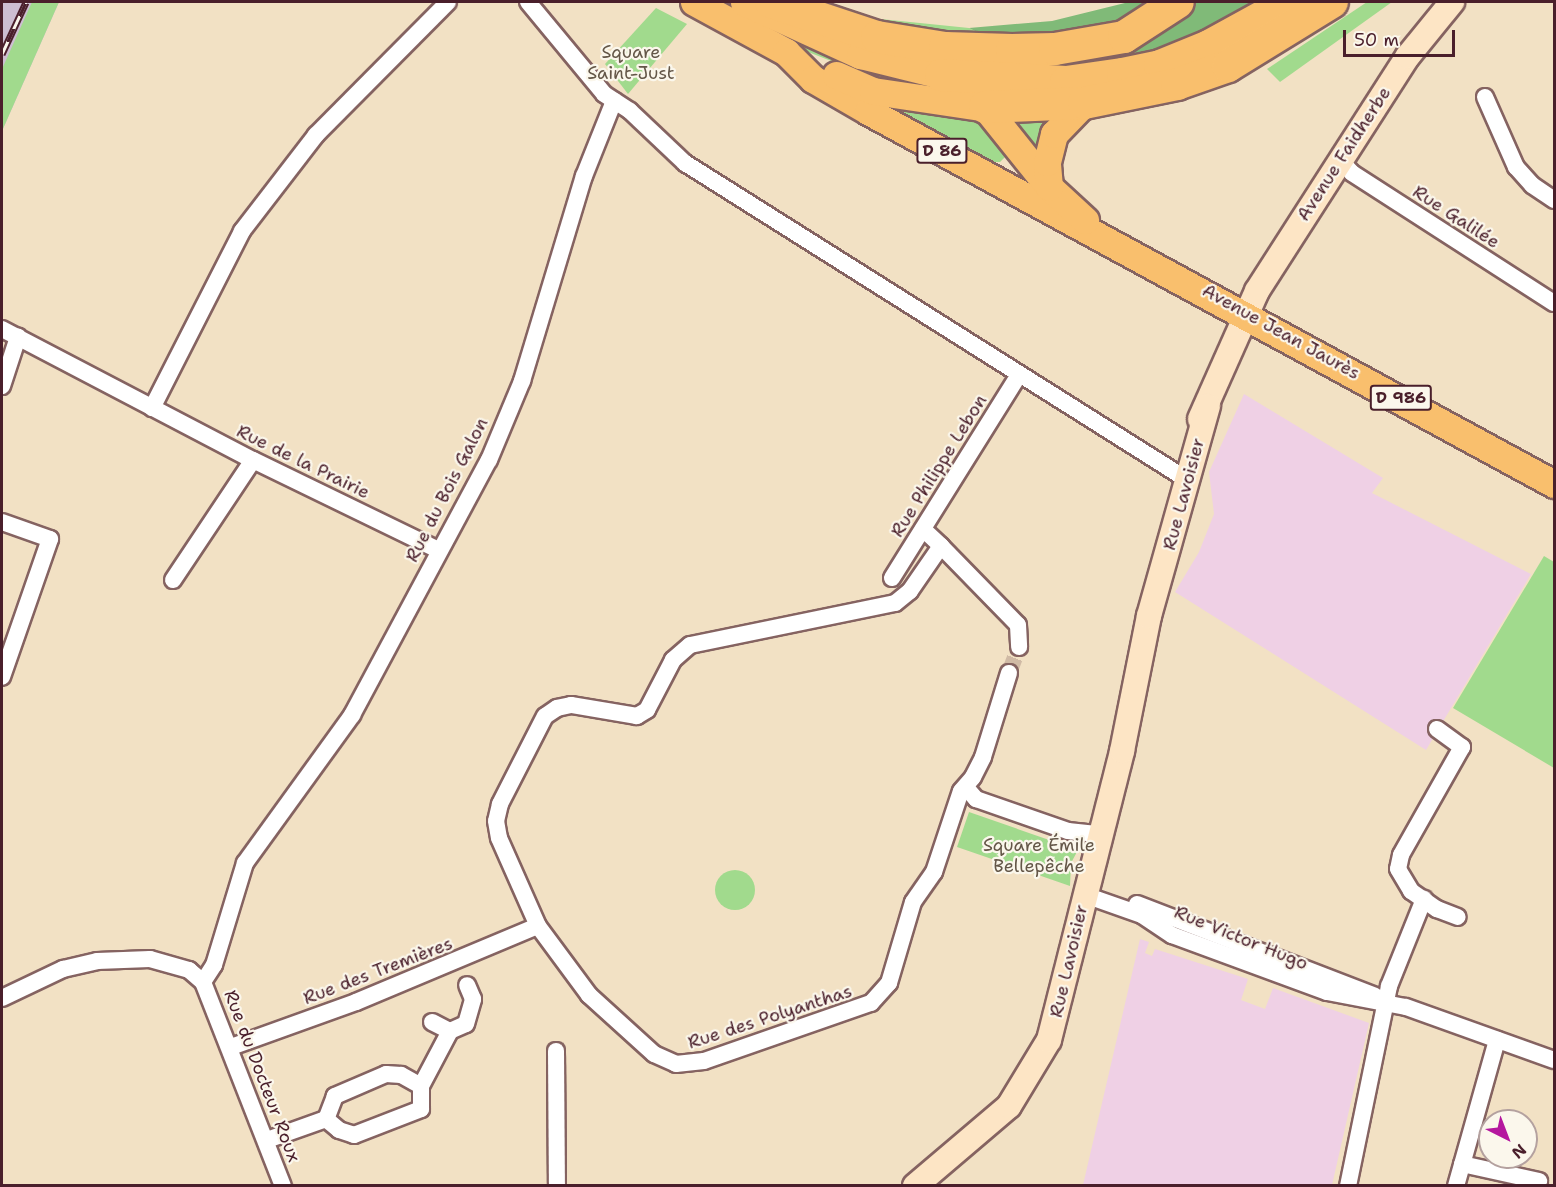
<!DOCTYPE html>
<html>
<head>
<meta charset="utf-8">
<style>
  body { margin:0 }
  #map { position:relative; width:1556px; height:1187px; overflow:hidden; background:#f2e1c4; font-family:"Shantell Sans",sans-serif }
  div>[style] { position:absolute }
  [style*='--x'] { left:calc(var(--x)*1px); top:calc(var(--y)*1px); width:calc(var(--w)*1px); rotate:calc(var(--a)*1deg) }
  .built>* { inset:0; background:#efd0e5 }
  .industrial>* { inset:0; background:#cdbed2 }
  .green>* { inset:0; background:#a1da8d }
  .round { border-radius:50% }
  .forest>* { inset:0; background:#80ba78 }
  .street-tunnel>* { height:16px; margin-top:-8px; transform-origin:0; background:repeating-linear-gradient(90deg,#d0baa5 0 16px,transparent 0 24px) }
  .roads { filter:drop-shadow(2px 0 #856361) drop-shadow(-2px 0 #856361) drop-shadow(0 2px #856361) drop-shadow(0 -2px #856361) }
  .street>* { height:16px; margin:-8px; padding:0 8px; transform-origin:8px; border-radius:8px; background:#fff }
  .secondary>* { height:24px; margin:-12px; padding:0 12px; transform-origin:12px; border-radius:12px; background:#fde5c5 }
  .primary>* { height:27px; margin:-13.5px; padding:0 13.5px; transform-origin:13.5px; border-radius:13.5px; background:#f9bf6d }
  .highway>* { height:32px; margin:-16px; padding:0 16px; transform-origin:16px; border-radius:16px; background:#f9bf6d }
  .rail>* { height:7px; margin-top:-3.5px; transform-origin:0; background:repeating-linear-gradient(90deg,#fbf7ec 0 14px,#4a1f2b 0 28px); box-sizing:border-box; border-block:2px solid #4a1f2b }
  span { translate:-50% -50%; white-space:nowrap; text-align:center; line-height:1.15; -webkit-text-stroke:4.5px #fbf7ec; paint-order:stroke }
  .shield-label span { padding:2px 4px; background:#fbf7ec; border:2px solid; border-radius:4px; -webkit-text-stroke-width:0 }
  .shield-label { font-size:16px; color:#4a1f2b; font-weight:700 }
  .park-label { font-size:18px; color:#645748 }
  .street-label { font-size:18px; color:#4a1f2b }
  .frame { position:absolute; inset:0; border:3px solid #4a1f2b; pointer-events:none }
  .north { position:absolute; left:1478px; top:1109px; width:60px; height:60px; box-sizing:border-box; background:#fbf7ec; border:2px solid #b4a19f; border-radius:50%; rotate:138deg; font-size:16px; font-weight:700; line-height:24px; text-align:center; color:#4a1f2b }
  .north::after { content:''; display:block; margin:auto; width:21px; height:27px; background:#b5179e; clip-path:polygon(50% 0,100% 100%,50% 72%,0 100%) }
  .scale { position:absolute; left:1343px; top:30px; width:112px; height:27px; box-sizing:border-box; border:3px solid #4a1f2b; border-top:0; padding-left:8px; font-size:18px; line-height:21px; white-space:nowrap; color:#4a1f2b; -webkit-text-stroke:4px #fbf7ec; paint-order:stroke }
</style>
</head>
<body>
<div id="map">
  <div class="built">
    <div style="clip-path:polygon(1244px 394px,1383px 478px,1372px 493px,1531px 574px,1426px 750px,1175px 592px,1199px 552px,1214px 514px,1209px 472px)"></div>
    <div style="clip-path:polygon(1140px 939px,1149px 942px,1145px 953px,1152px 956px,1155px 949px,1248px 979px,1241px 1000px,1265px 1009px,1273px 988px,1369px 1023px,1332px 1185px,1083px 1185px)"></div>
  </div>
  <div class="industrial">
    <div style="clip-path:polygon(2px 2px,59px 2px,2px 131px)"></div>
  </div>
  <div class="green">
    <div style="clip-path:polygon(32px 2px,59px 2px,2px 131px,2px 69px)"></div>
    <div style="clip-path:polygon(1367px 2px,1392px 2px,1280px 82px,1267px 69px)"></div>
    <div style="clip-path:polygon(656px 8px,687px 24px,628px 94px,605px 64px)"></div>
    <div style="clip-path:polygon(851px 16px,969px 28px,987px 37px,947px 42px)"></div>
    <div style="clip-path:polygon(805px 40px,945px 87px,890px 84px,803px 50px)"></div>
    <div style="clip-path:polygon(868px 98px,911px 111px,981px 117px,1006px 156px,1000px 162px,989px 162px)"></div>
    <div style="clip-path:polygon(1060px 116px,1039px 161px,1005px 120px)"></div>
    <div style="clip-path:polygon(1544px 556px,1554px 562px,1554px 768px,1453px 708px)"></div>
    <div style="clip-path:polygon(969px 812px,1078px 850px,1071px 863px,1070px 886px,957px 847px)"></div>
    <div class="round" style="left:715px;top:870px;width:40px;height:40px"></div>
  </div>
  <div class="forest">
    <div style="clip-path:polygon(1129px 2px,1159px 2px,1116px 25px,1080px 33px,987px 37px,969px 28px,1052px 21px)"></div>
    <div style="clip-path:polygon(1195px 2px,1259px 2px,1166px 50px,1132px 55px,1134px 44px,1172px 25px)"></div>
  </div>
  <div class="street-tunnel">
    <div style="--x:1009;--y:673;--w:28;--a:-69"></div>
  </div>
  <div class="roads">
    <div class="street">
      <div style="--x:528;--y:2;--w:119;--a:50.4"></div>
      <div style="--x:604;--y:94;--w:31;--a:33"></div>
      <div style="--x:630;--y:111;--w:76;--a:43.4"></div>
      <div style="--x:685;--y:163;--w:592;--a:32.24"></div>
      <div style="--x:1485;--y:97;--w:77;--a:66.1"></div>
      <div style="--x:1516;--y:167;--w:24;--a:48"></div>
      <div style="--x:1532;--y:185;--w:27;--a:34"></div>
      <div style="--x:1340;--y:160;--w:18;--a:47"></div>
      <div style="--x:1352;--y:173;--w:240;--a:32.8"></div>
      <div style="--x:2;--y:329;--w:283;--a:27.6"></div>
      <div style="--x:253;--y:460;--w:206;--a:25.9"></div>
      <div style="--x:2;--y:386;--w:52;--a:-71.9"></div>
      <div style="--x:152;--y:408;--w:199;--a:-63"></div>
      <div style="--x:242;--y:231;--w:121;--a:-52.4"></div>
      <div style="--x:316;--y:135;--w:187;--a:-45.2"></div>
      <div style="--x:2;--y:522;--w:51;--a:19.5"></div>
      <div style="--x:50;--y:539;--w:146;--a:109.2"></div>
      <div style="--x:923;--y:529;--w:25;--a:43"></div>
      <div style="--x:941;--y:546;--w:55;--a:124.6"></div>
      <div style="--x:910;--y:591;--w:19;--a:141"></div>
      <div style="--x:895;--y:603;--w:209;--a:168.4"></div>
      <div style="--x:690;--y:645;--w:23;--a:139"></div>
      <div style="--x:673;--y:660;--w:56;--a:117.5"></div>
      <div style="--x:647;--y:710;--w:12;--a:149"></div>
      <div style="--x:637;--y:716;--w:67;--a:-170.5"></div>
      <div style="--x:571;--y:705;--w:14;--a:168"></div>
      <div style="--x:557;--y:708;--w:14;--a:146"></div>
      <div style="--x:545;--y:716;--w:99;--a:117.1"></div>
      <div style="--x:500;--y:804;--w:17;--a:103"></div>
      <div style="--x:496;--y:821;--w:17;--a:80"></div>
      <div style="--x:499;--y:838;--w:96;--a:66.1"></div>
      <div style="--x:538;--y:926;--w:86;--a:53.5"></div>
      <div style="--x:589;--y:995;--w:88;--a:42.2"></div>
      <div style="--x:654;--y:1054;--w:24;--a:24"></div>
      <div style="--x:676;--y:1064;--w:28;--a:-6"></div>
      <div style="--x:704;--y:1061;--w:177;--a:-19.2"></div>
      <div style="--x:871;--y:1003;--w:27;--a:-48"></div>
      <div style="--x:889;--y:983;--w:84;--a:-73.5"></div>
      <div style="--x:913;--y:902;--w:37;--a:-55"></div>
      <div style="--x:934;--y:872;--w:85;--a:-71.6"></div>
      <div style="--x:961;--y:791;--w:18;--a:-49"></div>
      <div style="--x:973;--y:777;--w:22;--a:-63"></div>
      <div style="--x:983;--y:757;--w:88;--a:-72.8"></div>
      <div style="--x:941;--y:546;--w:110;--a:45.7"></div>
      <div style="--x:1018;--y:625;--w:22;--a:87"></div>
      <div style="--x:892;--y:578;--w:239;--a:-58"></div>
      <div style="--x:173;--y:580;--w:144;--a:-56.3"></div>
      <div style="--x:1437;--y:729;--w:31;--a:36"></div>
      <div style="--x:1462;--y:747;--w:124;--a:119.5"></div>
      <div style="--x:1401;--y:855;--w:14;--a:102"></div>
      <div style="--x:1398;--y:869;--w:26;--a:59"></div>
      <div style="--x:1411;--y:891;--w:32;--a:35"></div>
      <div style="--x:1437;--y:909;--w:22;--a:21"></div>
      <div style="--x:969;--y:791;--w:11;--a:49"></div>
      <div style="--x:976;--y:799;--w:97;--a:19.2"></div>
      <div style="--x:1068;--y:831;--w:31;--a:6"></div>
      <div style="--x:1085;--y:895;--w:60;--a:19.3"></div>
      <div style="--x:1142;--y:915;--w:36;--a:34"></div>
      <div style="--x:1172;--y:935;--w:165;--a:20.2"></div>
      <div style="--x:1327;--y:992;--w:80;--a:10.8"></div>
      <div style="--x:1406;--y:1007;--w:157;--a:19.7"></div>
      <div style="--x:1137;--y:904;--w:255;--a:21.1"></div>
      <div style="--x:203;--y:982;--w:20;--a:-57"></div>
      <div style="--x:214;--y:965;--w:107;--a:-73.1"></div>
      <div style="--x:245;--y:863;--w:183;--a:-54.1"></div>
      <div style="--x:352;--y:715;--w:289;--a:-61.8"></div>
      <div style="--x:489;--y:460;--w:86;--a:-67.3"></div>
      <div style="--x:522;--y:381;--w:214;--a:-73.2"></div>
      <div style="--x:584;--y:176;--w:81;--a:-68.2"></div>
      <div style="--x:2;--y:998;--w:68;--a:-25.4"></div>
      <div style="--x:63;--y:969;--w:35;--a:-13"></div>
      <div style="--x:97;--y:961;--w:53;--a:-2.2"></div>
      <div style="--x:150;--y:959;--w:41;--a:15.8"></div>
      <div style="--x:189;--y:970;--w:18;--a:41"></div>
      <div style="--x:203;--y:982;--w:219;--a:68.6"></div>
      <div style="--x:432;--y:1022;--w:20;--a:27"></div>
      <div style="--x:231;--y:1047;--w:133;--a:-19.8"></div>
      <div style="--x:356;--y:1002;--w:197;--a:-22.7"></div>
      <div style="--x:556;--y:1051;--w:135;--a:89.6"></div>
      <div style="--x:421;--y:1086;--w:23;--a:-151"></div>
      <div style="--x:401;--y:1075;--w:15;--a:-176"></div>
      <div style="--x:386;--y:1074;--w:56;--a:156.7"></div>
      <div style="--x:335;--y:1096;--w:25;--a:111"></div>
      <div style="--x:326;--y:1119;--w:17;--a:40"></div>
      <div style="--x:339;--y:1130;--w:16;--a:18"></div>
      <div style="--x:354;--y:1135;--w:72;--a:-21.2"></div>
      <div style="--x:421;--y:1109;--w:23;--a:-90"></div>
      <div style="--x:421;--y:1086;--w:62;--a:-62.2"></div>
      <div style="--x:450;--y:1031;--w:17;--a:-24"></div>
      <div style="--x:466;--y:1024;--w:26;--a:-74"></div>
      <div style="--x:473;--y:999;--w:15;--a:-113"></div>
      <div style="--x:267;--y:1140;--w:63;--a:-19.6"></div>
      <div style="--x:1462;--y:1164;--w:79;--a:12.4"></div>
      <div style="--x:1348;--y:1186;--w:204;--a:-78.4"></div>
      <div style="--x:1389;--y:986;--w:94;--a:-68.1"></div>
      <div style="--x:1456;--y:1186;--w:152;--a:-74.3"></div>
    </div>
    <div class="secondary">
      <div style="--x:1200;--y:419;--w:140;--a:-66"></div>
      <div style="--x:1257;--y:291;--w:279;--a:-57.3"></div>
      <div style="--x:1408;--y:56;--w:70;--a:-50.8"></div>
      <div style="--x:915;--y:1186;--w:123;--a:-40.4"></div>
      <div style="--x:1009;--y:1106;--w:77;--a:-58.8"></div>
      <div style="--x:1049;--y:1040;--w:298;--a:-75.8"></div>
      <div style="--x:1122;--y:751;--w:138;--a:-78.7"></div>
      <div style="--x:1149;--y:616;--w:218;--a:-74.3"></div>
    </div>
    <div class="primary">
      <div style="--x:694;--y:2;--w:105;--a:28.5"></div>
      <div style="--x:786;--y:52;--w:38;--a:45"></div>
      <div style="--x:813;--y:79;--w:64;--a:30.2"></div>
      <div style="--x:868;--y:111;--w:781;--a:28.53"></div>
      <div style="--x:744;--y:2;--w:128;--a:24.6"></div>
      <div style="--x:860;--y:55;--w:83;--a:13.9"></div>
      <div style="--x:941;--y:75;--w:54;--a:36"></div>
      <div style="--x:985;--y:107;--w:102;--a:51.3"></div>
      <div style="--x:1049;--y:187;--w:49;--a:42.5"></div>
      <div style="--x:836;--y:75;--w:40;--a:23.4"></div>
      <div style="--x:873;--y:91;--w:110;--a:8.4"></div>
      <div style="--x:1049;--y:187;--w:25;--a:-95"></div>
      <div style="--x:1047;--y:162;--w:29;--a:-76"></div>
      <div style="--x:1054;--y:134;--w:43;--a:-45.9"></div>
    </div>
    <div class="highway">
      <div style="--x:771;--y:2;--w:112;--a:18.3"></div>
      <div style="--x:877;--y:37;--w:69;--a:9.2"></div>
      <div style="--x:945;--y:48;--w:67;--a:1.7"></div>
      <div style="--x:1012;--y:50;--w:43;--a:-1.3"></div>
      <div style="--x:1055;--y:49;--w:70;--a:-9.9"></div>
      <div style="--x:1124;--y:37;--w:64;--a:-32.9"></div>
      <div style="--x:941;--y:75;--w:125;--a:3.2"></div>
      <div style="--x:1066;--y:82;--w:58;--a:-8"></div>
      <div style="--x:1123;--y:74;--w:38;--a:-12"></div>
      <div style="--x:1160;--y:66;--w:53;--a:-22.2"></div>
      <div style="--x:1209;--y:46;--w:91;--a:-28.8"></div>
      <div style="--x:985;--y:107;--w:99;--a:-2.3"></div>
      <div style="--x:1084;--y:103;--w:95;--a:-11.5"></div>
      <div style="--x:1177;--y:84;--w:54;--a:-19.4"></div>
      <div style="--x:1228;--y:66;--w:122;--a:-31.6"></div>
    </div>
  </div>
  <div class="rail">
    <div style="--x:2;--y:54;--w:57;--a:-65.2"></div>
  </div>
  <div class="shield-label">
    <span style="left:942px;top:151px">D 86</span>
    <span style="left:1401px;top:398px">D 986</span>
  </div>
  <div class="park-label">
    <span style="left:631px;top:63px">Square<br>Saint-Just</span>
    <span style="left:1039px;top:856px">Square Émile<br>Bellepêche</span>
  </div>
  <div class="street-label">
    <span style="left:1344px;top:154px;rotate:-57deg">Avenue Faidherbe</span>
    <span style="left:1456px;top:217px;rotate:33deg">Rue Galilée</span>
    <span style="left:1281px;top:332px;rotate:29deg">Avenue Jean Jaurès</span>
    <span style="left:303px;top:462px;rotate:26deg">Rue de la Prairie</span>
    <span style="left:939px;top:466px;rotate:-58deg">Rue Philippe Lebon</span>
    <span style="left:447px;top:490px;rotate:-63deg">Rue du Bois Galon</span>
    <span style="left:1184px;top:494px;rotate:-75deg">Rue Lavoisier</span>
    <span style="left:1241px;top:938px;rotate:22deg">Rue Victor Hugo</span>
    <span style="left:1069px;top:961px;rotate:-77deg">Rue Lavoisier</span>
    <span style="left:378px;top:971px;rotate:-21deg">Rue des Tremières</span>
    <span style="left:770px;top:1017px;rotate:-18deg">Rue des Polyanthas</span>
    <span style="left:262px;top:1076px;rotate:69deg">Rue du Docteur Roux</span>
  </div>
  <div class="frame"></div>
  <div class="north">N</div>
  <div class="scale">50 m</div>
</div>
</body>
</html>
